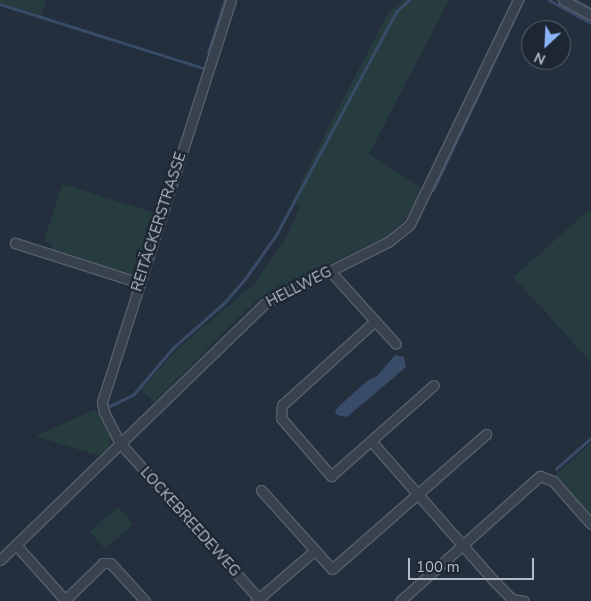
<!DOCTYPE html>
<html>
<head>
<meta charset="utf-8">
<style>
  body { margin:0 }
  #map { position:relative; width:591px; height:601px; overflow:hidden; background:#242f3e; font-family:"Nunito Sans",sans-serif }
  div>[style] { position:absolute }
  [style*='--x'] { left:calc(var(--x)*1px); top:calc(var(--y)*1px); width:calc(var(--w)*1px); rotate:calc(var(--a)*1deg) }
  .green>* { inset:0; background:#263c3f; transform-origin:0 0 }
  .water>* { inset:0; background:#394c67 }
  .stream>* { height:2.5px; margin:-1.25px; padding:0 1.25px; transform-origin:1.25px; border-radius:1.25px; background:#394c67 }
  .roads { filter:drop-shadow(1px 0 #565f6c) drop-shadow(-1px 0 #565f6c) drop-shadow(0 1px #565f6c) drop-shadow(0 -1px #565f6c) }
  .street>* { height:9px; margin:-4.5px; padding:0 4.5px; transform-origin:4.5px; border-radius:4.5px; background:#38414e }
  span { translate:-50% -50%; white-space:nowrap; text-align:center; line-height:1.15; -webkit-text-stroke:5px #1d2633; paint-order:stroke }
  .street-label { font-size:15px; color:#b4bcc9 }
  .north { position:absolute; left:521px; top:20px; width:50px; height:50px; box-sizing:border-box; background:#1d2633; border:1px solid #59626f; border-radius:50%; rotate:205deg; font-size:14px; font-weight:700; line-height:20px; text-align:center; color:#b4bcc9 }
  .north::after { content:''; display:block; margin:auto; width:18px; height:22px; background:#8ab4f8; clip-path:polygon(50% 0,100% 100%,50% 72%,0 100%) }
  .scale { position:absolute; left:408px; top:558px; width:126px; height:22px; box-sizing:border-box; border:2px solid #b4bcc9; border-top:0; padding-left:6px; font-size:15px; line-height:18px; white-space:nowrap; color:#b4bcc9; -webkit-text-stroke:4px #1d2633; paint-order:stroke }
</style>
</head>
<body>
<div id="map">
  <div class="green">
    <div style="clip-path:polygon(0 0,46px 0,41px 15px,0 3px)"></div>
    <div style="clip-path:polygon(403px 0,449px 0,369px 154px,422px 188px,412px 208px,403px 222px,384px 238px,258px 299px,154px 402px,141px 390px,176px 350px,254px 284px,285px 240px,300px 207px,292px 202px,328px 128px,389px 12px)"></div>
    <div style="clip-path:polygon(62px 184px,156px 213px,137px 271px,129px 276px,54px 252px,51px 243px,44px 241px)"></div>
    <div style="clip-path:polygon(589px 210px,591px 212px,591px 362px,513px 277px)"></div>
    <div style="clip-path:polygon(96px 409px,111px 438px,109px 447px,99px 456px,36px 436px)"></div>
    <div style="clip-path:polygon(591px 443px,591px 518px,555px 475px)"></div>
    <div style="left:118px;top:507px;width:23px;height:37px;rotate:49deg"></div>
  </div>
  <div class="water">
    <div style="clip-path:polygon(395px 355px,404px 357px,406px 367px,347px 417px,337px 415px,335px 412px,338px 407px,367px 381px,377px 376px)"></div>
  </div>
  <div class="stream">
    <div style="--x:549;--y:0;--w:48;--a:28.7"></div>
    <div style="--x:575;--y:0;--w:18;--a:29"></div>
    <div style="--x:0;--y:4;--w:213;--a:17.5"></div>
    <div style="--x:208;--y:53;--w:56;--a:-72.2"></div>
    <div style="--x:433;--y:190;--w:210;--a:-64.7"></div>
    <div style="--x:110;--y:406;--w:25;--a:-26"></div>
    <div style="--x:133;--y:395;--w:62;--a:-49.6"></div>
    <div style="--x:173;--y:348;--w:68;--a:-41.4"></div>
    <div style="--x:224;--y:303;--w:32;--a:-49"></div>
    <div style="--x:245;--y:279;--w:54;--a:-54.8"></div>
    <div style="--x:276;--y:235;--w:253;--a:-61.7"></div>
    <div style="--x:396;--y:12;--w:18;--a:-43"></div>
    <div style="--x:556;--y:469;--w:47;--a:-41.5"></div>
  </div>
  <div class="roads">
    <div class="street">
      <div style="--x:231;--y:0;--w:422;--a:107.8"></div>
      <div style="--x:102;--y:402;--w:10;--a:79"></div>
      <div style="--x:104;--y:412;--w:35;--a:63"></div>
      <div style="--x:120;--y:443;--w:212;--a:48.3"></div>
      <div style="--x:563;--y:0;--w:32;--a:28"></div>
      <div style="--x:15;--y:243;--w:131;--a:17.7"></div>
      <div style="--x:330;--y:271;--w:98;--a:47.9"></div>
      <div style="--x:375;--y:321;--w:125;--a:137.9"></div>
      <div style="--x:282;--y:405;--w:13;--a:94"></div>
      <div style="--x:281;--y:418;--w:77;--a:49.2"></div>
      <div style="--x:331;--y:476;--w:137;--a:-41.5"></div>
      <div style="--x:371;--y:441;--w:185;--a:48.7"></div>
      <div style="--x:493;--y:580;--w:27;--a:45"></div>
      <div style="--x:512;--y:599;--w:12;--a:9"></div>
      <div style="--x:261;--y:490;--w:106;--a:48.1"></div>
      <div style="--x:332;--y:569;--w:205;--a:-41.2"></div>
      <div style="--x:16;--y:545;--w:74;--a:48.3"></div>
      <div style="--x:65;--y:600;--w:53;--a:-44.2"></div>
      <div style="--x:103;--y:563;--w:7;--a:0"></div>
      <div style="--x:110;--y:563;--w:7;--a:45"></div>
      <div style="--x:115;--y:568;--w:45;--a:47.7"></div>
      <div style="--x:0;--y:560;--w:368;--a:-44.1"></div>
      <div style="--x:264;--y:304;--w:139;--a:-26.6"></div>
      <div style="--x:388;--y:242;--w:28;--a:-39"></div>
      <div style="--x:410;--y:224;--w:249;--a:-64.3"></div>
      <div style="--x:256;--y:601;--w:78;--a:-40.8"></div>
      <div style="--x:400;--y:601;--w:188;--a:-41.8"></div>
      <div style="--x:540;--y:476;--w:14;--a:21"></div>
      <div style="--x:553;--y:481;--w:57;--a:48.5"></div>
    </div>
  </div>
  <div class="street-label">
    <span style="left:159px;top:222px;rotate:-72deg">REITÄCKERSTRASSE</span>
    <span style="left:299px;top:287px;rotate:-27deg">HELLWEG</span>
    <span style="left:190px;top:522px;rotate:48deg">LOCKEBREEDEWEG</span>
  </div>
  <div class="north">N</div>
  <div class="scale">100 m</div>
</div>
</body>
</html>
